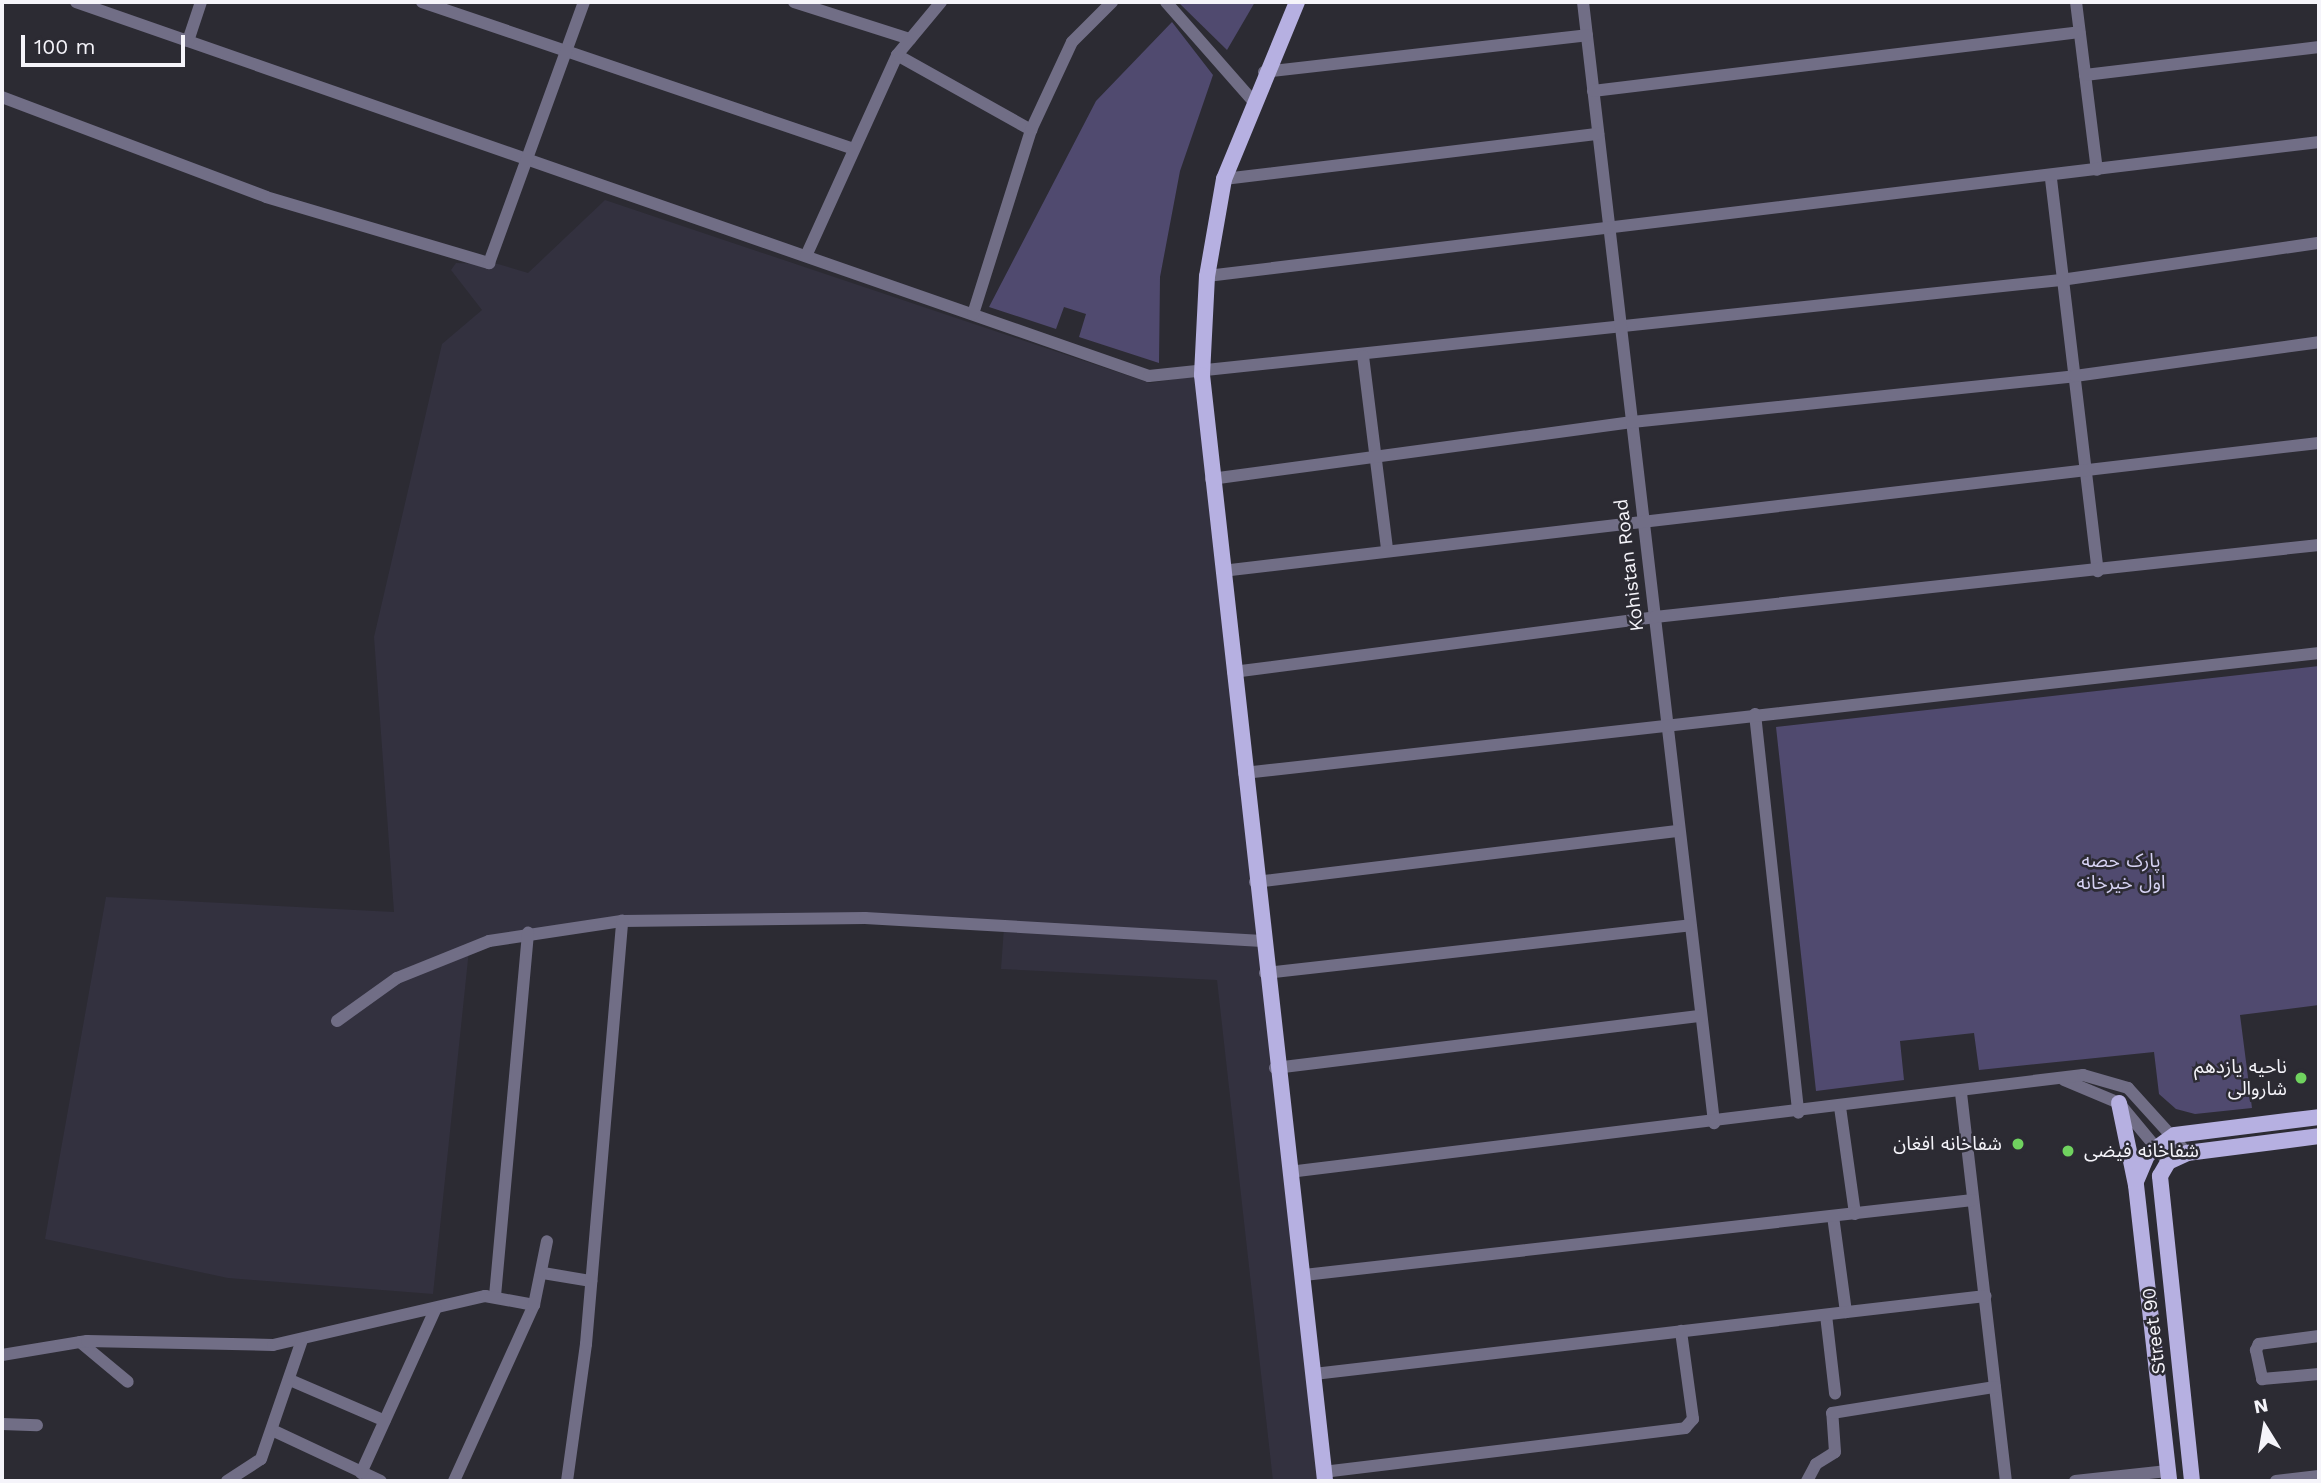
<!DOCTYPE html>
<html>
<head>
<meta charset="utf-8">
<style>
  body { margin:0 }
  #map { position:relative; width:2321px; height:1483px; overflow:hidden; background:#2c2b33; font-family:"Work Sans","Noto Sans Arabic",sans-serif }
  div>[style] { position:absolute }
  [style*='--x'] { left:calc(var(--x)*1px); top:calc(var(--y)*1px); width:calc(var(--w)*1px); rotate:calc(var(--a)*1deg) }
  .built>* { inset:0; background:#33313f }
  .green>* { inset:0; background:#504a6f }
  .minor>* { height:12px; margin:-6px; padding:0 6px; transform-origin:6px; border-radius:6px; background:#716e86 }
  .major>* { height:16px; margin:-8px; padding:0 8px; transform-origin:8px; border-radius:8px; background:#b6b0e1 }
  .dots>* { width:19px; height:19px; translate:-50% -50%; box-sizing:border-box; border:4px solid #2c2b33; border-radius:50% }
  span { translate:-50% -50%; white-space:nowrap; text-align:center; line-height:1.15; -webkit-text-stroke:5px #2c2b33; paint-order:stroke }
  .street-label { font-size:19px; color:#f5f4fa }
  .park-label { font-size:19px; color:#d6d2f3 }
  .poi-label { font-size:19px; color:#f5f4fa }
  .right { translate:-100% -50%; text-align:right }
  .left { translate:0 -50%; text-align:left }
  .frame { position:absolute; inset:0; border:4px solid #f5f4fa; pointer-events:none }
  .north { position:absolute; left:2230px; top:1392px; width:70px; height:70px; -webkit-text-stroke:5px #2c2b33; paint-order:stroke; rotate:349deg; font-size:19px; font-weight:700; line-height:28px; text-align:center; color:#f5f4fa }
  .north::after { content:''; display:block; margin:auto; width:24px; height:32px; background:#f5f4fa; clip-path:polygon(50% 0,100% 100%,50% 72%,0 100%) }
  .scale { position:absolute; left:21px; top:35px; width:164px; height:32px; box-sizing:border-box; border:4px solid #f5f4fa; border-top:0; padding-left:9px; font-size:21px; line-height:24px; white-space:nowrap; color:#f5f4fa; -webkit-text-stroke:5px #2c2b33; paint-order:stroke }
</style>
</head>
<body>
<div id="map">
  <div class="built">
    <div style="clip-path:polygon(605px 200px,1150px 383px,1202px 375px,1325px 1481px,1273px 1481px,1217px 980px,1001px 969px,1004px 927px,865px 918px,622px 921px,469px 950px,433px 1294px,228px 1278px,45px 1239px,106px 897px,394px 912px,374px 637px,442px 344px,482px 310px,451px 270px,456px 263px,498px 264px,528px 273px)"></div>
  </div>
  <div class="green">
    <div style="clip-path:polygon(1178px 2px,1255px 2px,1227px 50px)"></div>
    <div style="clip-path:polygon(1172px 22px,1213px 75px,1180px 171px,1160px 277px,1159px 363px,1079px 337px,1086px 314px,1064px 307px,1056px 329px,989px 307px,1096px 101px)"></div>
    <div style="clip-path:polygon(2319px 666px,2319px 1005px,2240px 1015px,2252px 1108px,2195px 1114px,2176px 1109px,2159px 1094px,2154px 1052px,1979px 1070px,1974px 1033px,1900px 1041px,1904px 1080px,1816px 1091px,1776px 727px)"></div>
  </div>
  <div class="minor">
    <div style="--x:76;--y:2;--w:1136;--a:19.22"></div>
    <div style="--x:1149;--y:376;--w:917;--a:-6.01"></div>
    <div style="--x:2061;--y:280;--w:261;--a:-8.2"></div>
    <div style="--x:422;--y:2;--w:455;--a:18.8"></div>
    <div style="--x:794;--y:2;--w:122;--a:17.7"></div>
    <div style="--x:1166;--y:2;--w:130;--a:48.7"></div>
    <div style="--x:1583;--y:2;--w:1129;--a:83.33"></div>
    <div style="--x:2076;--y:2;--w:169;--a:82.9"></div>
    <div style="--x:188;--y:41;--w:41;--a:-71.6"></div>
    <div style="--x:897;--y:55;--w:154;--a:29.2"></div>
    <div style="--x:1264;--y:72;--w:325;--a:-6.5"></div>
    <div style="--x:2085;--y:75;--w:236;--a:-6.8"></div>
    <div style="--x:1593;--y:91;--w:490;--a:-6.9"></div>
    <div style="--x:2;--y:97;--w:282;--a:20.7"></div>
    <div style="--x:266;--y:197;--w:233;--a:16.5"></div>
    <div style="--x:489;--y:263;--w:278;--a:-70"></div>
    <div style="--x:1224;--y:179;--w:377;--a:-6.9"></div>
    <div style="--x:2051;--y:179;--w:395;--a:83.2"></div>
    <div style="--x:806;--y:256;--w:221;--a:-65.6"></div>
    <div style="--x:897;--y:55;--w:69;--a:-50.3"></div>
    <div style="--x:1207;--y:276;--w:1120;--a:-6.87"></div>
    <div style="--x:973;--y:314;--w:193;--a:-72.5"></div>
    <div style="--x:1031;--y:130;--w:97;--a:-65"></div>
    <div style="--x:1072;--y:42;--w:57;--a:-45"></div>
    <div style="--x:1363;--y:356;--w:193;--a:82.9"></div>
    <div style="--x:1211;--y:479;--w:425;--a:-7.7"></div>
    <div style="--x:1632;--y:422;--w:445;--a:-5.9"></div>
    <div style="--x:2075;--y:376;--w:246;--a:-7.9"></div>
    <div style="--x:1222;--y:571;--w:1104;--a:-6.66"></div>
    <div style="--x:1233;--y:672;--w:426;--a:-7.4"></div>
    <div style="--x:1655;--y:617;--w:668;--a:-6.19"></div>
    <div style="--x:1755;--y:714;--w:401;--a:83.8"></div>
    <div style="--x:1244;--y:773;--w:1082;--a:-6.37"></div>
    <div style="--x:1255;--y:882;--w:427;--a:-6.9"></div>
    <div style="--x:1265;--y:973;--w:428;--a:-6.4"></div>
    <div style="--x:337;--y:1021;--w:74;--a:-35.6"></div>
    <div style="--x:397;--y:978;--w:99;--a:-21.9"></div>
    <div style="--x:489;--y:941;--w:134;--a:-8.6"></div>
    <div style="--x:622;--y:921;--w:243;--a:-0.7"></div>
    <div style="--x:865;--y:918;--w:398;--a:3.3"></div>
    <div style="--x:1275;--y:1068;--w:429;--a:-7"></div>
    <div style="--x:2064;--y:1080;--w:60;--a:22.7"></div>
    <div style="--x:2119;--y:1103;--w:77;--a:50.3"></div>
    <div style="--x:1961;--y:1093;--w:391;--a:83.4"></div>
    <div style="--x:1840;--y:1107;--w:108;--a:82"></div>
    <div style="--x:1289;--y:1172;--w:800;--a:-6.97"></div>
    <div style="--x:2083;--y:1075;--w:47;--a:16.1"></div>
    <div style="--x:2128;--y:1088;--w:88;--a:47.8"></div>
    <div style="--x:1833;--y:1216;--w:97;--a:82.3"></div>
    <div style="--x:543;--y:1273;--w:49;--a:9.5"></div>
    <div style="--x:1304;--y:1275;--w:673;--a:-6.4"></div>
    <div style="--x:495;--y:1296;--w:365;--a:-84.8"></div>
    <div style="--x:1826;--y:1315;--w:79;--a:83.4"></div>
    <div style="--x:2319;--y:1336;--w:61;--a:172.4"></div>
    <div style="--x:2259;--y:1344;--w:7;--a:117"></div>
    <div style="--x:2256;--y:1350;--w:30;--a:78"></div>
    <div style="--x:2262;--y:1379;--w:57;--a:-5"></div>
    <div style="--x:80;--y:1342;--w:62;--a:39.8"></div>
    <div style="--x:2;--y:1355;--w:86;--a:-9.4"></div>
    <div style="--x:87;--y:1341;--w:186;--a:1.2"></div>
    <div style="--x:273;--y:1345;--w:218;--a:-13"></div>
    <div style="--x:485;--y:1296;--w:50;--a:10.4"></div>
    <div style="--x:1314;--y:1374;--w:676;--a:-6.63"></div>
    <div style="--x:290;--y:1380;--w:103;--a:23.3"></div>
    <div style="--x:2;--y:1424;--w:35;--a:2"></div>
    <div style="--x:272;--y:1430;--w:120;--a:25.1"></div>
    <div style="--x:1323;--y:1472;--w:365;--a:-6.9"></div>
    <div style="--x:1685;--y:1428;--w:12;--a:-48"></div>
    <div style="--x:1693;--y:1419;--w:89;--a:-97.8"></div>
    <div style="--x:361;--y:1473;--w:181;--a:-65.6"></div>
    <div style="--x:227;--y:1481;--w:40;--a:-32.9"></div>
    <div style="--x:261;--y:1459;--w:126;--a:-71"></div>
    <div style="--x:454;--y:1481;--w:193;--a:-65.6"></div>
    <div style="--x:534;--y:1305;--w:65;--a:-78.5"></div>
    <div style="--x:567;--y:1481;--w:138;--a:-82.1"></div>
    <div style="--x:586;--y:1344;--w:425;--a:-85.1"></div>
    <div style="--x:1807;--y:1481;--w:19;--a:-62"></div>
    <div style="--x:1816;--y:1464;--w:22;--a:-32"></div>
    <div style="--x:1835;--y:1452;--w:39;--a:-94"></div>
    <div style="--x:1832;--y:1413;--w:165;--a:-9.1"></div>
    <div style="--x:2075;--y:1481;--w:93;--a:-6.2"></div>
    <div style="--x:2276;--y:1481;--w:43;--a:-6.6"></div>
  </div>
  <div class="major">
    <div style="--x:1297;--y:2;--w:191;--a:112.4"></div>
    <div style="--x:1224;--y:179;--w:98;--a:99.9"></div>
    <div style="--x:1207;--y:276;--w:99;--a:92.9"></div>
    <div style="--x:1202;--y:375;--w:1113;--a:83.65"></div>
    <div style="--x:2119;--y:1103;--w:84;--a:78.3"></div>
    <div style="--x:2136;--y:1185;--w:298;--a:83.6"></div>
    <div style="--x:2137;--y:1179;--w:26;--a:-67"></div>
    <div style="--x:2147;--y:1155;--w:34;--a:-36"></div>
    <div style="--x:2175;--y:1135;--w:145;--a:-7.1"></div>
    <div style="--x:2192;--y:1481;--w:307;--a:-96"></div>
    <div style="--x:2160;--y:1176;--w:16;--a:-60"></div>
    <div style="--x:2168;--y:1162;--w:21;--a:-25"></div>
    <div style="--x:2187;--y:1153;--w:133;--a:-7.3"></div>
  </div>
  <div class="dots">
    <div style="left:2301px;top:1078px;background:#70d35f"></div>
    <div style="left:2018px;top:1144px;background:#70d35f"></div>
    <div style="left:2068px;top:1151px;background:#70d35f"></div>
  </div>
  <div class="street-label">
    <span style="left:1629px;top:565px;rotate:-97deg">Kohistan Road</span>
    <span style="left:2154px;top:1331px;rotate:-97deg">Street 90</span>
  </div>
  <div class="park-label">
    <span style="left:2121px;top:872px">پارک حصه<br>اول خیرخانه</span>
  </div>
  <div class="poi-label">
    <span class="right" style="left:2287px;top:1078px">ناحیه یازدهم<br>شاروالی</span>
    <span class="right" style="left:2002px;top:1144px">شفاخانه افغان</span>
    <span class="left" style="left:2084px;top:1151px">شفاخانه فیضی</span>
  </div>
  <div class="frame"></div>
  <div class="north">N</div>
  <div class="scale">100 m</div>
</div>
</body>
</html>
